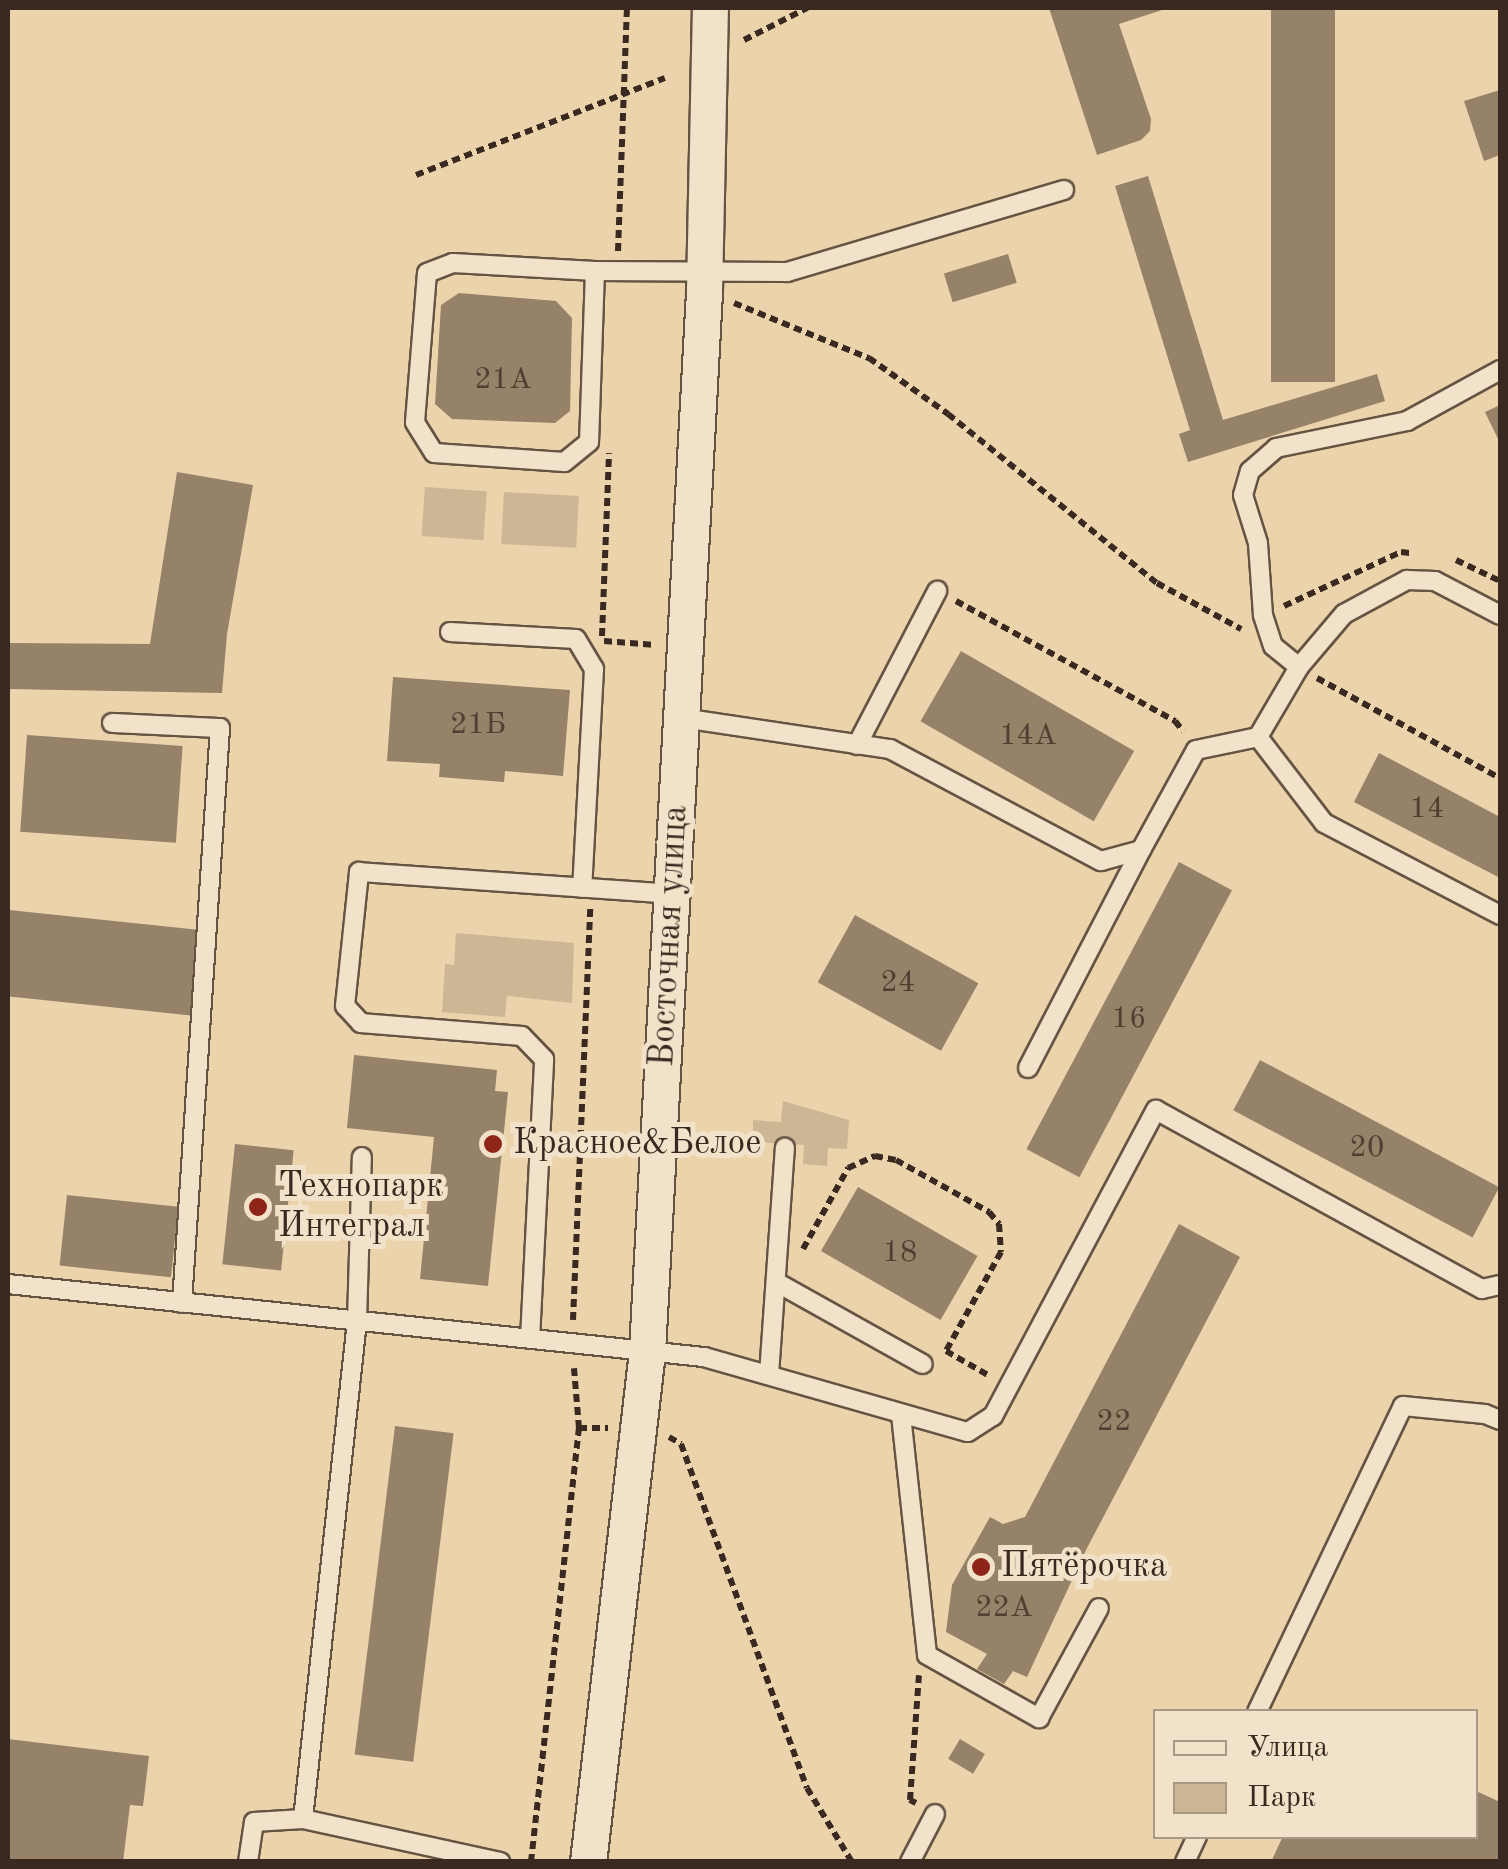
<!DOCTYPE html>
<html>
<head>
<meta charset="utf-8">
<style>
  body { margin:0 }
  #map { position:relative; width:1508px; height:1869px; overflow:hidden; background:#ebd3ac; font-family:"Old Standard TT",serif }
  div>[style] { position:absolute }
  [style*='--x'] { left:calc(var(--x)*1px); top:calc(var(--y)*1px); width:calc(var(--w)*1px); rotate:calc(var(--a)*1deg) }
  .green>* { inset:0; background:#cdb694; transform-origin:0 0 }
  .building>* { inset:0; background:#968169; transform-origin:0 0 }
  .path>* { height:6px; margin-top:-3px; transform-origin:0; background:repeating-linear-gradient(90deg,#3a2920 0 8px,transparent 0 13px) }
  .roads { filter:drop-shadow(2px 0 #665443) drop-shadow(-2px 0 #665443) drop-shadow(0 2px #665443) drop-shadow(0 -2px #665443) }
  .service>* { height:18px; margin:-9px; padding:0 9px; transform-origin:9px; border-radius:9px; background:#f2e2c9 }
  .minor>* { height:35px; margin:-17.5px; padding:0 17.5px; transform-origin:17.5px; border-radius:17.5px; background:#f2e2c9 }
  .dots>* { width:28px; height:28px; translate:-50% -50%; box-sizing:border-box; border:5px solid #f2e2c9; border-radius:50% }
  span { translate:-50% -50%; white-space:nowrap; text-align:center; line-height:1.15; -webkit-text-stroke:10px #f2e2c9; paint-order:stroke }
  .number-label { font-size:30px; color:#513f32 }
  .number-label span { -webkit-text-stroke-width:0 }
  .street-label { font-size:35px; color:#3a2920 }
  .poi-label { font-size:35px; color:#3a2920 }
  .left { translate:0 -50%; text-align:left }
  .frame { position:absolute; inset:0; border:10px solid #3a2920; pointer-events:none }
  .legend { position:absolute; left:1153px; top:1709px; width:325px; height:130px; box-sizing:border-box; background:#f2e2c9; border:2px solid #a89885; margin:0; padding:12px 18px; list-style:none; font-size:30px; color:#3a2920 }
  .legend li { display:flex; align-items:center; gap:20px; height:50px }
  .legend b { width:50px; border:2px solid #a89885 }
</style>
</head>
<body>
<div id="map">
  <div class="green">
    <div style="left:425px;top:487px;width:62px;height:49px;rotate:4deg"></div>
    <div style="left:504px;top:492px;width:75px;height:52px;rotate:3deg"></div>
    <div style="clip-path:polygon(456px 933px,574px 943px,572px 1003px,507px 996px,505px 1017px,442px 1012px,445px 964px,454px 965px)"></div>
    <div style="clip-path:polygon(783px 1101px,849px 1120px,847px 1149px,828px 1148px,827px 1166px,803px 1164px,804px 1145px,753px 1142px,753px 1120px,781px 1122px)"></div>
  </div>
  <div class="building">
    <div style="clip-path:polygon(1049px 8px,1168px 8px,1119px 24px,1151px 119px,1150px 131px,1141px 140px,1097px 155px)"></div>
    <div style="left:1271px;top:8px;width:64px;height:374px"></div>
    <div style="clip-path:polygon(1500px 90px,1500px 155px,1484px 161px,1464px 101px)"></div>
    <div style="clip-path:polygon(1148px 176px,1223px 420px,1377px 374px,1385px 401px,1188px 462px,1179px 434px,1190px 430px,1115px 186px)"></div>
    <div style="left:1008px;top:254px;width:30px;height:67px;rotate:73deg"></div>
    <div style="clip-path:polygon(459px 293px,556px 301px,572px 318px,570px 411px,555px 423px,452px 419px,435px 404px,441px 305px)"></div>
    <div style="clip-path:polygon(1500px 405px,1500px 443px,1485px 412px)"></div>
    <div style="clip-path:polygon(177px 472px,253px 485px,227px 634px,222px 693px,8px 689px,8px 643px,150px 644px)"></div>
    <div style="left:961px;top:651px;width:200px;height:81px;rotate:30deg"></div>
    <div style="clip-path:polygon(393px 677px,570px 690px,563px 776px,505px 771px,504px 782px,439px 777px,440px 764px,387px 761px)"></div>
    <div style="left:27px;top:735px;width:156px;height:97px;rotate:4deg"></div>
    <div style="clip-path:polygon(1379px 753px,1500px 817px,1500px 878px,1354px 802px)"></div>
    <div style="left:1179px;top:862px;width:60px;height:325px;rotate:28deg"></div>
    <div style="left:9px;top:910px;width:192px;height:86px;rotate:6deg"></div>
    <div style="left:855px;top:915px;width:141px;height:77px;rotate:29deg"></div>
    <div style="clip-path:polygon(354px 1055px,497px 1070px,495px 1091px,508px 1092px,488px 1286px,420px 1279px,434px 1137px,347px 1128px)"></div>
    <div style="left:1260px;top:1060px;width:271px;height:57px;rotate:28deg"></div>
    <div style="left:235px;top:1144px;width:59px;height:121px;rotate:6deg"></div>
    <div style="left:858px;top:1187px;width:138px;height:74px;rotate:30deg"></div>
    <div style="left:67px;top:1195px;width:112px;height:71px;rotate:6deg"></div>
    <div style="clip-path:polygon(1179px 1224px,1240px 1257px,1086px 1550px,1027px 1677px,1013px 1671px,1004px 1684px,977px 1669px,987px 1654px,946px 1632px,952px 1585px,990px 1517px,1003px 1524px,1025px 1517px)"></div>
    <div style="left:395px;top:1426px;width:59px;height:331px;rotate:7deg"></div>
    <div style="clip-path:polygon(8px 1739px,149px 1756px,143px 1806px,130px 1805px,123px 1862px,8px 1862px)"></div>
    <div style="left:960px;top:1739px;width:29px;height:23px;rotate:31deg"></div>
    <div style="clip-path:polygon(1476px 1791px,1500px 1802px,1500px 1862px,1271px 1862px,1283px 1836px,1476px 1836px)"></div>
  </div>
  <div class="path">
    <div style="--x:744;--y:40;--w:71;--a:-26.9"></div>
    <div style="--x:416;--y:175;--w:267;--a:-21.3"></div>
    <div style="--x:618;--y:251;--w:243;--a:-87.9"></div>
    <div style="--x:734;--y:303;--w:146;--a:22.2"></div>
    <div style="--x:869;--y:358;--w:97;--a:35.3"></div>
    <div style="--x:948;--y:414;--w:269;--a:39"></div>
    <div style="--x:1157;--y:583;--w:96;--a:28.7"></div>
    <div style="--x:1456;--y:560;--w:49;--a:25.5"></div>
    <div style="--x:956;--y:601;--w:250;--a:28.7"></div>
    <div style="--x:1175;--y:721;--w:13;--a:51"></div>
    <div style="--x:1284;--y:606;--w:129;--a:-24.8"></div>
    <div style="--x:1401;--y:552;--w:9;--a:6"></div>
    <div style="--x:602;--y:636;--w:183;--a:-87.8"></div>
    <div style="--x:604;--y:641;--w:52;--a:4.4"></div>
    <div style="--x:1317;--y:678;--w:209;--a:28.7"></div>
    <div style="--x:803;--y:1249;--w:93;--a:-60.9"></div>
    <div style="--x:848;--y:1168;--w:30;--a:-24"></div>
    <div style="--x:875;--y:1156;--w:21;--a:11"></div>
    <div style="--x:896;--y:1160;--w:107;--a:29.2"></div>
    <div style="--x:989;--y:1212;--w:16;--a:50"></div>
    <div style="--x:999;--y:1224;--w:28;--a:86"></div>
    <div style="--x:1001;--y:1252;--w:113;--a:119.1"></div>
    <div style="--x:946;--y:1351;--w:48;--a:29.7"></div>
    <div style="--x:573;--y:1320;--w:412;--a:-87.6"></div>
    <div style="--x:579;--y:1428;--w:29;--a:0"></div>
    <div style="--x:669;--y:1437;--w:14;--a:30"></div>
    <div style="--x:681;--y:1444;--w:366;--a:69.9"></div>
    <div style="--x:807;--y:1788;--w:87;--a:58.7"></div>
    <div style="--x:916;--y:1803;--w:7;--a:-153"></div>
    <div style="--x:910;--y:1800;--w:125;--a:-85.9"></div>
    <div style="--x:531;--y:1862;--w:437;--a:-83.7"></div>
    <div style="--x:579;--y:1428;--w:60;--a:-94.8"></div>
  </div>
  <div class="roads">
    <div class="service">
      <div style="--x:595;--y:271;--w:171;--a:92"></div>
      <div style="--x:589;--y:442;--w:32;--a:141"></div>
      <div style="--x:564;--y:462;--w:130;--a:-176"></div>
      <div style="--x:434;--y:453;--w:36;--a:-122"></div>
      <div style="--x:415;--y:422;--w:149;--a:-85.4"></div>
      <div style="--x:427;--y:273;--w:28;--a:-21"></div>
      <div style="--x:453;--y:263;--w:142;--a:3.2"></div>
      <div style="--x:595;--y:271;--w:192;--a:0.3"></div>
      <div style="--x:787;--y:272;--w:289;--a:-16.5"></div>
      <div style="--x:450;--y:632;--w:126;--a:3.2"></div>
      <div style="--x:576;--y:639;--w:35;--a:59"></div>
      <div style="--x:594;--y:669;--w:219;--a:93.1"></div>
      <div style="--x:1299;--y:667;--w:33;--a:-141"></div>
      <div style="--x:1273;--y:646;--w:33;--a:-108"></div>
      <div style="--x:1263;--y:615;--w:72;--a:-94"></div>
      <div style="--x:1258;--y:543;--w:50;--a:-107.4"></div>
      <div style="--x:1243;--y:495;--w:25;--a:-74"></div>
      <div style="--x:1250;--y:471;--w:35;--a:-41"></div>
      <div style="--x:1276;--y:448;--w:134;--a:-11.6"></div>
      <div style="--x:1407;--y:421;--w:106;--a:-28.7"></div>
      <div style="--x:682;--y:718;--w:210;--a:8.5"></div>
      <div style="--x:890;--y:749;--w:239;--a:28"></div>
      <div style="--x:1101;--y:861;--w:41;--a:-15.4"></div>
      <div style="--x:1141;--y:850;--w:114;--a:-61.2"></div>
      <div style="--x:1196;--y:750;--w:63;--a:-11.8"></div>
      <div style="--x:1258;--y:737;--w:81;--a:-59.6"></div>
      <div style="--x:1299;--y:667;--w:70;--a:-49.7"></div>
      <div style="--x:1344;--y:614;--w:72;--a:-28.4"></div>
      <div style="--x:1407;--y:580;--w:28;--a:2"></div>
      <div style="--x:1435;--y:581;--w:73;--a:27.6"></div>
      <div style="--x:112;--y:723;--w:108;--a:2.7"></div>
      <div style="--x:220;--y:728;--w:576;--a:93.78"></div>
      <div style="--x:1258;--y:737;--w:108;--a:52.5"></div>
      <div style="--x:1324;--y:823;--w:199;--a:27.6"></div>
      <div style="--x:857;--y:745;--w:174;--a:-62.5"></div>
      <div style="--x:1028;--y:1068;--w:246;--a:-62.6"></div>
      <div style="--x:776;--y:1282;--w:168;--a:29.2"></div>
      <div style="--x:8;--y:1284;--w:700;--a:5.99"></div>
      <div style="--x:704;--y:1357;--w:274;--a:15.9"></div>
      <div style="--x:968;--y:1432;--w:30;--a:-33"></div>
      <div style="--x:993;--y:1416;--w:347;--a:-62"></div>
      <div style="--x:1156;--y:1110;--w:372;--a:28.8"></div>
      <div style="--x:1482;--y:1289;--w:18;--a:-13"></div>
      <div style="--x:530;--y:1339;--w:280;--a:-87.1"></div>
      <div style="--x:544;--y:1059;--w:32;--a:-134"></div>
      <div style="--x:522;--y:1036;--w:162;--a:-175.4"></div>
      <div style="--x:361;--y:1023;--w:23;--a:-133"></div>
      <div style="--x:345;--y:1006;--w:135;--a:-84"></div>
      <div style="--x:359;--y:872;--w:314;--a:4"></div>
      <div style="--x:769;--y:1375;--w:228;--a:-86"></div>
      <div style="--x:901;--y:1415;--w:241;--a:83.8"></div>
      <div style="--x:927;--y:1655;--w:129;--a:29.4"></div>
      <div style="--x:1039;--y:1718;--w:125;--a:-61.4"></div>
      <div style="--x:1257;--y:1712;--w:339;--a:-64.5"></div>
      <div style="--x:1403;--y:1406;--w:82;--a:5.6"></div>
      <div style="--x:1485;--y:1414;--w:16;--a:22"></div>
      <div style="--x:303;--y:1819;--w:501;--a:-83.81"></div>
      <div style="--x:357;--y:1321;--w:164;--a:-88.3"></div>
      <div style="--x:248;--y:1862;--w:40;--a:-81.5"></div>
      <div style="--x:254;--y:1822;--w:49;--a:-3.5"></div>
      <div style="--x:303;--y:1819;--w:202;--a:12.3"></div>
      <div style="--x:910;--y:1862;--w:54;--a:-62.5"></div>
      <div style="--x:1185;--y:1862;--w:29;--a:-65"></div>
    </div>
    <div class="minor">
      <div style="--x:588;--y:1862;--w:514;--a:-83.41"></div>
      <div style="--x:647;--y:1351;--w:1062;--a:-86.92"></div>
      <div style="--x:704;--y:291;--w:283;--a:-88.8"></div>
    </div>
  </div>
  <div class="dots">
    <div style="left:493px;top:1144px;background:#8f2418"></div>
    <div style="left:258px;top:1207px;background:#8f2418"></div>
    <div style="left:981px;top:1567px;background:#8f2418"></div>
  </div>
  <div class="number-label">
    <span style="left:503px;top:380px">21А</span>
    <span style="left:478px;top:725px">21Б</span>
    <span style="left:1028px;top:736px">14А</span>
    <span style="left:1427px;top:809px">14</span>
    <span style="left:898px;top:983px">24</span>
    <span style="left:1129px;top:1019px">16</span>
    <span style="left:1367px;top:1148px">20</span>
    <span style="left:900px;top:1253px">18</span>
    <span style="left:1114px;top:1422px">22</span>
    <span style="left:1004px;top:1608px">22А</span>
  </div>
  <div class="street-label">
    <span style="left:670px;top:936px;rotate:-87deg">Восточная улица</span>
  </div>
  <div class="poi-label">
    <span class="left" style="left:513px;top:1144px">Красное&amp;Белое</span>
    <span class="left" style="left:278px;top:1207px">Технопарк<br>Интеграл</span>
    <span class="left" style="left:1001px;top:1567px">Пятёрочка</span>
  </div>
  <div class="frame"></div>
  <ul class="legend">
  <li><b style="height:12px;background:#f2e2c9"></b>Улица</li>
  <li><b style="height:28px;background:#cdb694"></b>Парк</li>
  </ul>
</div>
</body>
</html>
